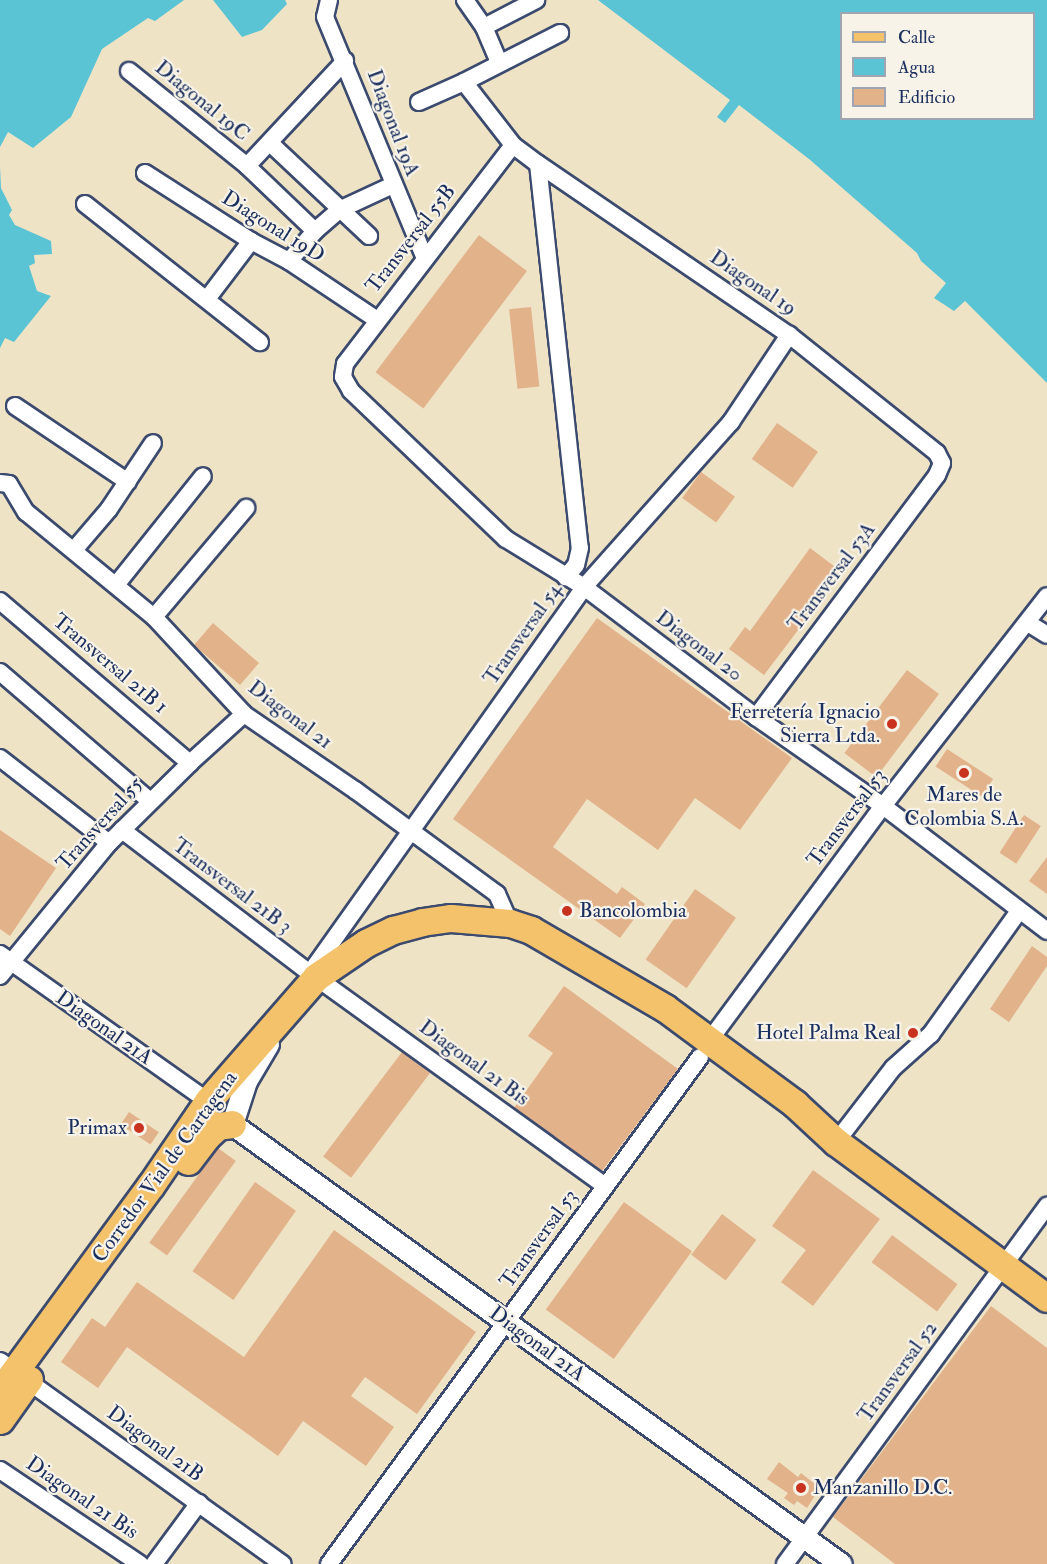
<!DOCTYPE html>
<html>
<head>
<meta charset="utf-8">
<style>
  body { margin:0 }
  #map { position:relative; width:1047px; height:1564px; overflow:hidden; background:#efe3c6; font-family:"IM FELL Double Pica",serif }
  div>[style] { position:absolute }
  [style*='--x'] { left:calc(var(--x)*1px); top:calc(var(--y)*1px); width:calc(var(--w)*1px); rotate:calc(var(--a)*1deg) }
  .water>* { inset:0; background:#5ac4d5 }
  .building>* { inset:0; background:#e2b28b; transform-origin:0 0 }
  .roads { filter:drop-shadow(2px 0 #3b4a6e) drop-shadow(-2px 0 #3b4a6e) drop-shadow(0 2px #3b4a6e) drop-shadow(0 -2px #3b4a6e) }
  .minor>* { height:16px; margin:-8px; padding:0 8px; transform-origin:8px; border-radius:8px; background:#fff }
  .tertiary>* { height:21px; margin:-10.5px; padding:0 10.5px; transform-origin:10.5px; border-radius:10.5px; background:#fff }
  .primary>* { height:27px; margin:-13.5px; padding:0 13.5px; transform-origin:13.5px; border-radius:13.5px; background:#f3c26a }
  .dots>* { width:16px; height:16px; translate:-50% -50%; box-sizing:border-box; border:3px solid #f7f3e8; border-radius:50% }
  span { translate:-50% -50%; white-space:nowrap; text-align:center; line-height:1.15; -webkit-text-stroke:4.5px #f7f3e8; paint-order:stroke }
  .street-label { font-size:21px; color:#1b2f5e }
  .poi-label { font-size:21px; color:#1b2f5e }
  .right { translate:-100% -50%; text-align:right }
  .left { translate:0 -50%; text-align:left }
  .legend { position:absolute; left:840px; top:12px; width:195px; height:108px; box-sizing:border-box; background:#f7f3e8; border:2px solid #9fa5b1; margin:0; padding:8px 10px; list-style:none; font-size:18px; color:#1b2f5e }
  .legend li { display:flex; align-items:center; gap:12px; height:30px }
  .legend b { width:30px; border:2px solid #9fa5b1 }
</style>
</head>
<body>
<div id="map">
  <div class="water">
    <div style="clip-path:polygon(0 0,184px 0,155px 21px,148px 18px,102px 49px,71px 117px,33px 148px,8px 132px,0 147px)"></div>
    <div style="clip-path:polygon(213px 0,285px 0,287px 4px,262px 30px,242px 37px)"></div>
    <div style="clip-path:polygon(evenodd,598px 0,1047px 0,1047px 383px,965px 301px,954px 311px,934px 298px,946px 283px,921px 261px,917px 253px,809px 159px,739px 105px,725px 123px,717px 117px,730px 100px,598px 0,842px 14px,1034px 14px,1034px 118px,842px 118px,842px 14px)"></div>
    <div style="clip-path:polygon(0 166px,1px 188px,12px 210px,9px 215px,15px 225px,51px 241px,52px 254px,34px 255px,35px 263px,29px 266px,37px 291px,51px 296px,14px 342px,5px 338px,0 348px)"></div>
  </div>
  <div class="building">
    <div style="left:479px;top:235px;width:60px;height:172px;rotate:37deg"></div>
    <div style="left:531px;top:307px;width:80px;height:22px;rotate:84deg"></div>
    <div style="left:777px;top:423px;width:50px;height:44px;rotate:35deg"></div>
    <div style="left:701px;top:472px;width:42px;height:32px;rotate:36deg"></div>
    <div style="clip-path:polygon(810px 548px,842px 572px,764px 675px,729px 649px,745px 627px,750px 631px)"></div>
    <div style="clip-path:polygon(597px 618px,792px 758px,740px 830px,695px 798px,658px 850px,587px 799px,553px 847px,617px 894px,622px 887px,645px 904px,620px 938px,453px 819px)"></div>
    <div style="left:213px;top:623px;width:61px;height:29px;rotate:41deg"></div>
    <div style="left:907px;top:670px;width:40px;height:104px;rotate:37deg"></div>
    <div style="left:947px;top:749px;width:55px;height:21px;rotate:33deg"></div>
    <div style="left:1024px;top:815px;width:20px;height:45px;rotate:33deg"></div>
    <div style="clip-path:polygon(0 830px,56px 868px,10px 936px,0 929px)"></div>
    <div style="clip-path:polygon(1047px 857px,1047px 894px,1029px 881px)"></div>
    <div style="left:695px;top:889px;width:50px;height:86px;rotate:35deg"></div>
    <div style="clip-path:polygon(1032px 946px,1047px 957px,1047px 966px,1009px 1022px,990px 1009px)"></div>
    <div style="clip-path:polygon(564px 986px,678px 1069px,602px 1171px,514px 1108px,553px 1053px,528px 1036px)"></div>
    <div style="left:402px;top:1052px;width:35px;height:131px;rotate:37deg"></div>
    <div style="left:129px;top:1112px;width:36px;height:15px;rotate:34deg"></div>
    <div style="left:218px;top:1148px;width:22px;height:117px;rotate:36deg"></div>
    <div style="clip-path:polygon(813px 1170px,880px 1219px,813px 1306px,781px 1282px,806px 1250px,772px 1226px)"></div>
    <div style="left:255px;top:1182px;width:50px;height:109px;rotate:35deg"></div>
    <div style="left:624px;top:1202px;width:84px;height:133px;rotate:36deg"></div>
    <div style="left:722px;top:1214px;width:43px;height:51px;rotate:37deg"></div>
    <div style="clip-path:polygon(334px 1230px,476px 1332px,417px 1414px,365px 1377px,351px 1396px,394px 1427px,366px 1466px,303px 1421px,278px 1456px,127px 1347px,98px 1388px,61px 1362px,92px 1318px,105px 1327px,137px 1282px,244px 1357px)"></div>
    <div style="left:892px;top:1235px;width:82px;height:34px;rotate:37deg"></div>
    <div style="clip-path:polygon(991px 1306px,1047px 1348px,1047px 1564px,895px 1564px,833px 1517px)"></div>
    <div style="clip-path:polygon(779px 1462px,798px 1477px,801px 1473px,820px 1488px,807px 1508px,797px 1501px,794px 1505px,784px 1498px,788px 1493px,767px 1479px)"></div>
  </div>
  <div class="roads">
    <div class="minor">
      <div style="--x:329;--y:0;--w:17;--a:103"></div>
      <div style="--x:325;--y:17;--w:261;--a:67.5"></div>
      <div style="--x:465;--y:0;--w:33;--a:55"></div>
      <div style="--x:484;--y:27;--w:39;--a:67"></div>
      <div style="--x:484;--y:27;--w:59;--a:-27.4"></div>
      <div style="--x:129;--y:71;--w:151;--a:38.8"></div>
      <div style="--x:247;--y:166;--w:94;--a:43.7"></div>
      <div style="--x:464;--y:82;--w:108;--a:-27"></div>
      <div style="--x:419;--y:102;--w:49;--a:-24"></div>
      <div style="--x:464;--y:82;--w:80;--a:52.1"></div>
      <div style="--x:270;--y:143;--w:136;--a:43.2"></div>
      <div style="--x:538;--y:164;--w:386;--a:83.8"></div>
      <div style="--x:580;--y:548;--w:17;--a:103"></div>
      <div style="--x:576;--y:565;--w:16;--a:130"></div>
      <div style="--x:247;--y:166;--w:144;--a:-47"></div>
      <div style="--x:145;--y:173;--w:126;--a:32.7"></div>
      <div style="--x:251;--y:241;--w:43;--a:27.8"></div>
      <div style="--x:289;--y:261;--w:106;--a:33.8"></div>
      <div style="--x:85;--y:204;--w:223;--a:38.3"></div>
      <div style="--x:289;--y:261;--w:40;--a:-49"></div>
      <div style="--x:315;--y:231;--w:32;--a:-41"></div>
      <div style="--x:339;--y:210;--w:60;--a:-24.8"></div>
      <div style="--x:207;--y:299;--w:73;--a:-52.8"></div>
      <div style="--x:15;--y:406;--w:136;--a:33.9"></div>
      <div style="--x:0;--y:483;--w:9;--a:6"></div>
      <div style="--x:9;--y:484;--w:33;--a:59"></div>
      <div style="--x:26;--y:512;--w:166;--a:39.4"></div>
      <div style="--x:154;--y:617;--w:132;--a:47.1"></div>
      <div style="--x:244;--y:714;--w:135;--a:34.4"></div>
      <div style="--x:355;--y:790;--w:176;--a:36.2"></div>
      <div style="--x:497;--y:894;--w:32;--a:66"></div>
      <div style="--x:74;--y:550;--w:54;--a:-49.5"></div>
      <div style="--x:109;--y:509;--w:79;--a:-56.3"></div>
      <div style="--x:116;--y:585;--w:139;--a:-51.4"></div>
      <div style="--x:0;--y:601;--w:250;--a:40.5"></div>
      <div style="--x:154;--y:617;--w:143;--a:-49.8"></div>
      <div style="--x:1028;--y:623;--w:22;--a:32"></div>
      <div style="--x:0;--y:672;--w:198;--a:40.7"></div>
      <div style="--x:756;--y:717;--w:302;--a:-53.2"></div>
      <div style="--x:937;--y:475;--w:13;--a:-67"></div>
      <div style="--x:942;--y:463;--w:11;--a:-117"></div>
      <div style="--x:937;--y:453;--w:189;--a:-141.4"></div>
      <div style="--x:789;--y:335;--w:304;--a:-145.7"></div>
      <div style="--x:538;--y:164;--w:31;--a:-143"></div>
      <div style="--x:513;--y:145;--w:276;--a:127.5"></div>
      <div style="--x:345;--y:364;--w:13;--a:99"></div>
      <div style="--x:343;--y:377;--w:16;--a:60"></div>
      <div style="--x:351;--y:391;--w:214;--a:43.7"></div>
      <div style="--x:506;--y:539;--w:92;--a:31.6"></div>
      <div style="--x:584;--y:587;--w:216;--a:37.1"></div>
      <div style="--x:756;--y:717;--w:155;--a:35"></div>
      <div style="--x:883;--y:806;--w:206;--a:37.3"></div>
      <div style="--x:0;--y:758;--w:138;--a:37.9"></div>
      <div style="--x:122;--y:830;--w:236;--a:37.3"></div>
      <div style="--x:310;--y:973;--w:364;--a:35.8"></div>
      <div style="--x:0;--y:954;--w:255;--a:35.3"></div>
      <div style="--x:310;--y:973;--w:473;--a:-54.6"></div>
      <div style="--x:584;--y:587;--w:221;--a:-48.3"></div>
      <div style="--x:731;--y:422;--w:105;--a:-56.3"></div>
      <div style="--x:0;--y:976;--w:172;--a:-50.7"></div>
      <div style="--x:109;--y:843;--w:114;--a:-44.6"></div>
      <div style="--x:190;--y:763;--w:73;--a:-42.2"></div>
      <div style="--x:709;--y:1041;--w:292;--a:-53.5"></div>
      <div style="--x:883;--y:806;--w:266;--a:-52"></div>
      <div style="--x:836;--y:1142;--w:93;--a:-52.4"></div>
      <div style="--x:893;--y:1068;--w:51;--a:-41.8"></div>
      <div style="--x:931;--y:1034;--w:151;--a:-54.4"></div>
      <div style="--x:0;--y:1361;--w:348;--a:35.7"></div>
      <div style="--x:0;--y:1470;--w:169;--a:33.9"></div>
      <div style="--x:154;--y:1564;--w:76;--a:-53.6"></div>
      <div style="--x:329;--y:1564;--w:628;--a:-53.8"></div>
      <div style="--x:785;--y:1564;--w:444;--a:-53.8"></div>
    </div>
    <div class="tertiary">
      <div style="--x:268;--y:1044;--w:43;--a:120.7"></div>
      <div style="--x:246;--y:1081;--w:45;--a:108"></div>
      <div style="--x:232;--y:1124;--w:751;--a:35.85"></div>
    </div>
    <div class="primary">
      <div style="--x:188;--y:1161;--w:30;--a:-53"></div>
      <div style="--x:206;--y:1137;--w:16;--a:-43"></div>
      <div style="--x:218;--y:1126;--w:14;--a:-8"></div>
      <div style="--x:0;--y:1391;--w:255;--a:-53.8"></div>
      <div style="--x:151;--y:1185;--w:102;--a:-55.8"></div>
      <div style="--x:208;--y:1101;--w:164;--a:-48.9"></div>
      <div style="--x:316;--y:977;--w:60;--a:-34.2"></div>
      <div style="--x:366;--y:943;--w:30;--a:-26"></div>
      <div style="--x:393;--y:930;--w:30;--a:-15"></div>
      <div style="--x:422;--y:922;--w:29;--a:-8"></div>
      <div style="--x:451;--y:918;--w:59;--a:4.8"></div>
      <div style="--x:510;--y:923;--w:22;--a:18"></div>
      <div style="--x:531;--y:930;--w:155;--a:30.2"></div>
      <div style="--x:665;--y:1008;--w:162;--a:36.4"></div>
      <div style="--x:795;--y:1104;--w:56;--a:42.8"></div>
      <div style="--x:836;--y:1142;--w:262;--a:36.5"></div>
      <div style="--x:0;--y:1420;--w:50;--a:-54.7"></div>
    </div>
  </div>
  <div class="dots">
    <div style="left:892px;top:724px;background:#c8321e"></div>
    <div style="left:964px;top:773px;background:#c8321e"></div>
    <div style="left:567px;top:911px;background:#c8321e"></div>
    <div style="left:913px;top:1033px;background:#c8321e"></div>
    <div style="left:139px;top:1128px;background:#c8321e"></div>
    <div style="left:801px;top:1488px;background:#c8321e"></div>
  </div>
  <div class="street-label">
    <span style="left:202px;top:101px;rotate:39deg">Diagonal 19C</span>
    <span style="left:393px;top:123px;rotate:69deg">Diagonal 19A</span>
    <span style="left:273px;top:227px;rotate:32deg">Diagonal 19D</span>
    <span style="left:411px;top:239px;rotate:-52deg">Transversal 55B</span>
    <span style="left:753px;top:283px;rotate:34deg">Diagonal 19</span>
    <span style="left:832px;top:577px;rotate:-53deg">Transversal 53A</span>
    <span style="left:523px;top:634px;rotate:-55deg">Transversal 54</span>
    <span style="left:699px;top:646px;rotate:37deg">Diagonal 20</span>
    <span style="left:110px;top:664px;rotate:40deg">Transversal 21B 1</span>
    <span style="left:290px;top:715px;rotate:37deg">Diagonal 21</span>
    <span style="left:847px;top:818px;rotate:-53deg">Transversal 53</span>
    <span style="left:100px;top:824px;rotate:-48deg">Transversal 55</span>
    <span style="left:232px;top:886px;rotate:37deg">Transversal 21B 3</span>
    <span style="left:104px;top:1028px;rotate:35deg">Diagonal 21A</span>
    <span style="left:474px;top:1063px;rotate:36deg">Diagonal 21 Bis</span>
    <span style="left:165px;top:1167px;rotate:-54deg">Corredor Vial de Cartagena</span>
    <span style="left:539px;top:1239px;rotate:-54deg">Transversal 53</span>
    <span style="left:537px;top:1344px;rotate:36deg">Diagonal 21A</span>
    <span style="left:898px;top:1372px;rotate:-54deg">Transversal 52</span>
    <span style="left:155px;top:1444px;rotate:36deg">Diagonal 21B</span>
    <span style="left:82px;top:1498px;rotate:34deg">Diagonal 21 Bis</span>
  </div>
  <div class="poi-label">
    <span class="right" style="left:880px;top:724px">Ferretería Ignacio<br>Sierra Ltda.</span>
    <span style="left:964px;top:807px">Mares de<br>Colombia S.A.</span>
    <span class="left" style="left:579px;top:911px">Bancolombia</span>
    <span class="right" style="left:901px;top:1033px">Hotel Palma Real</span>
    <span class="right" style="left:127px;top:1128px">Primax</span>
    <span class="left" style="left:813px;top:1488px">Manzanillo D.C.</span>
  </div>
  <ul class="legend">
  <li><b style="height:8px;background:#f3c26a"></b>Calle</li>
  <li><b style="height:16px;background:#5ac4d5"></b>Agua</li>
  <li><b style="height:16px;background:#e2b28b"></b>Edificio</li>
  </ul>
</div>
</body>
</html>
